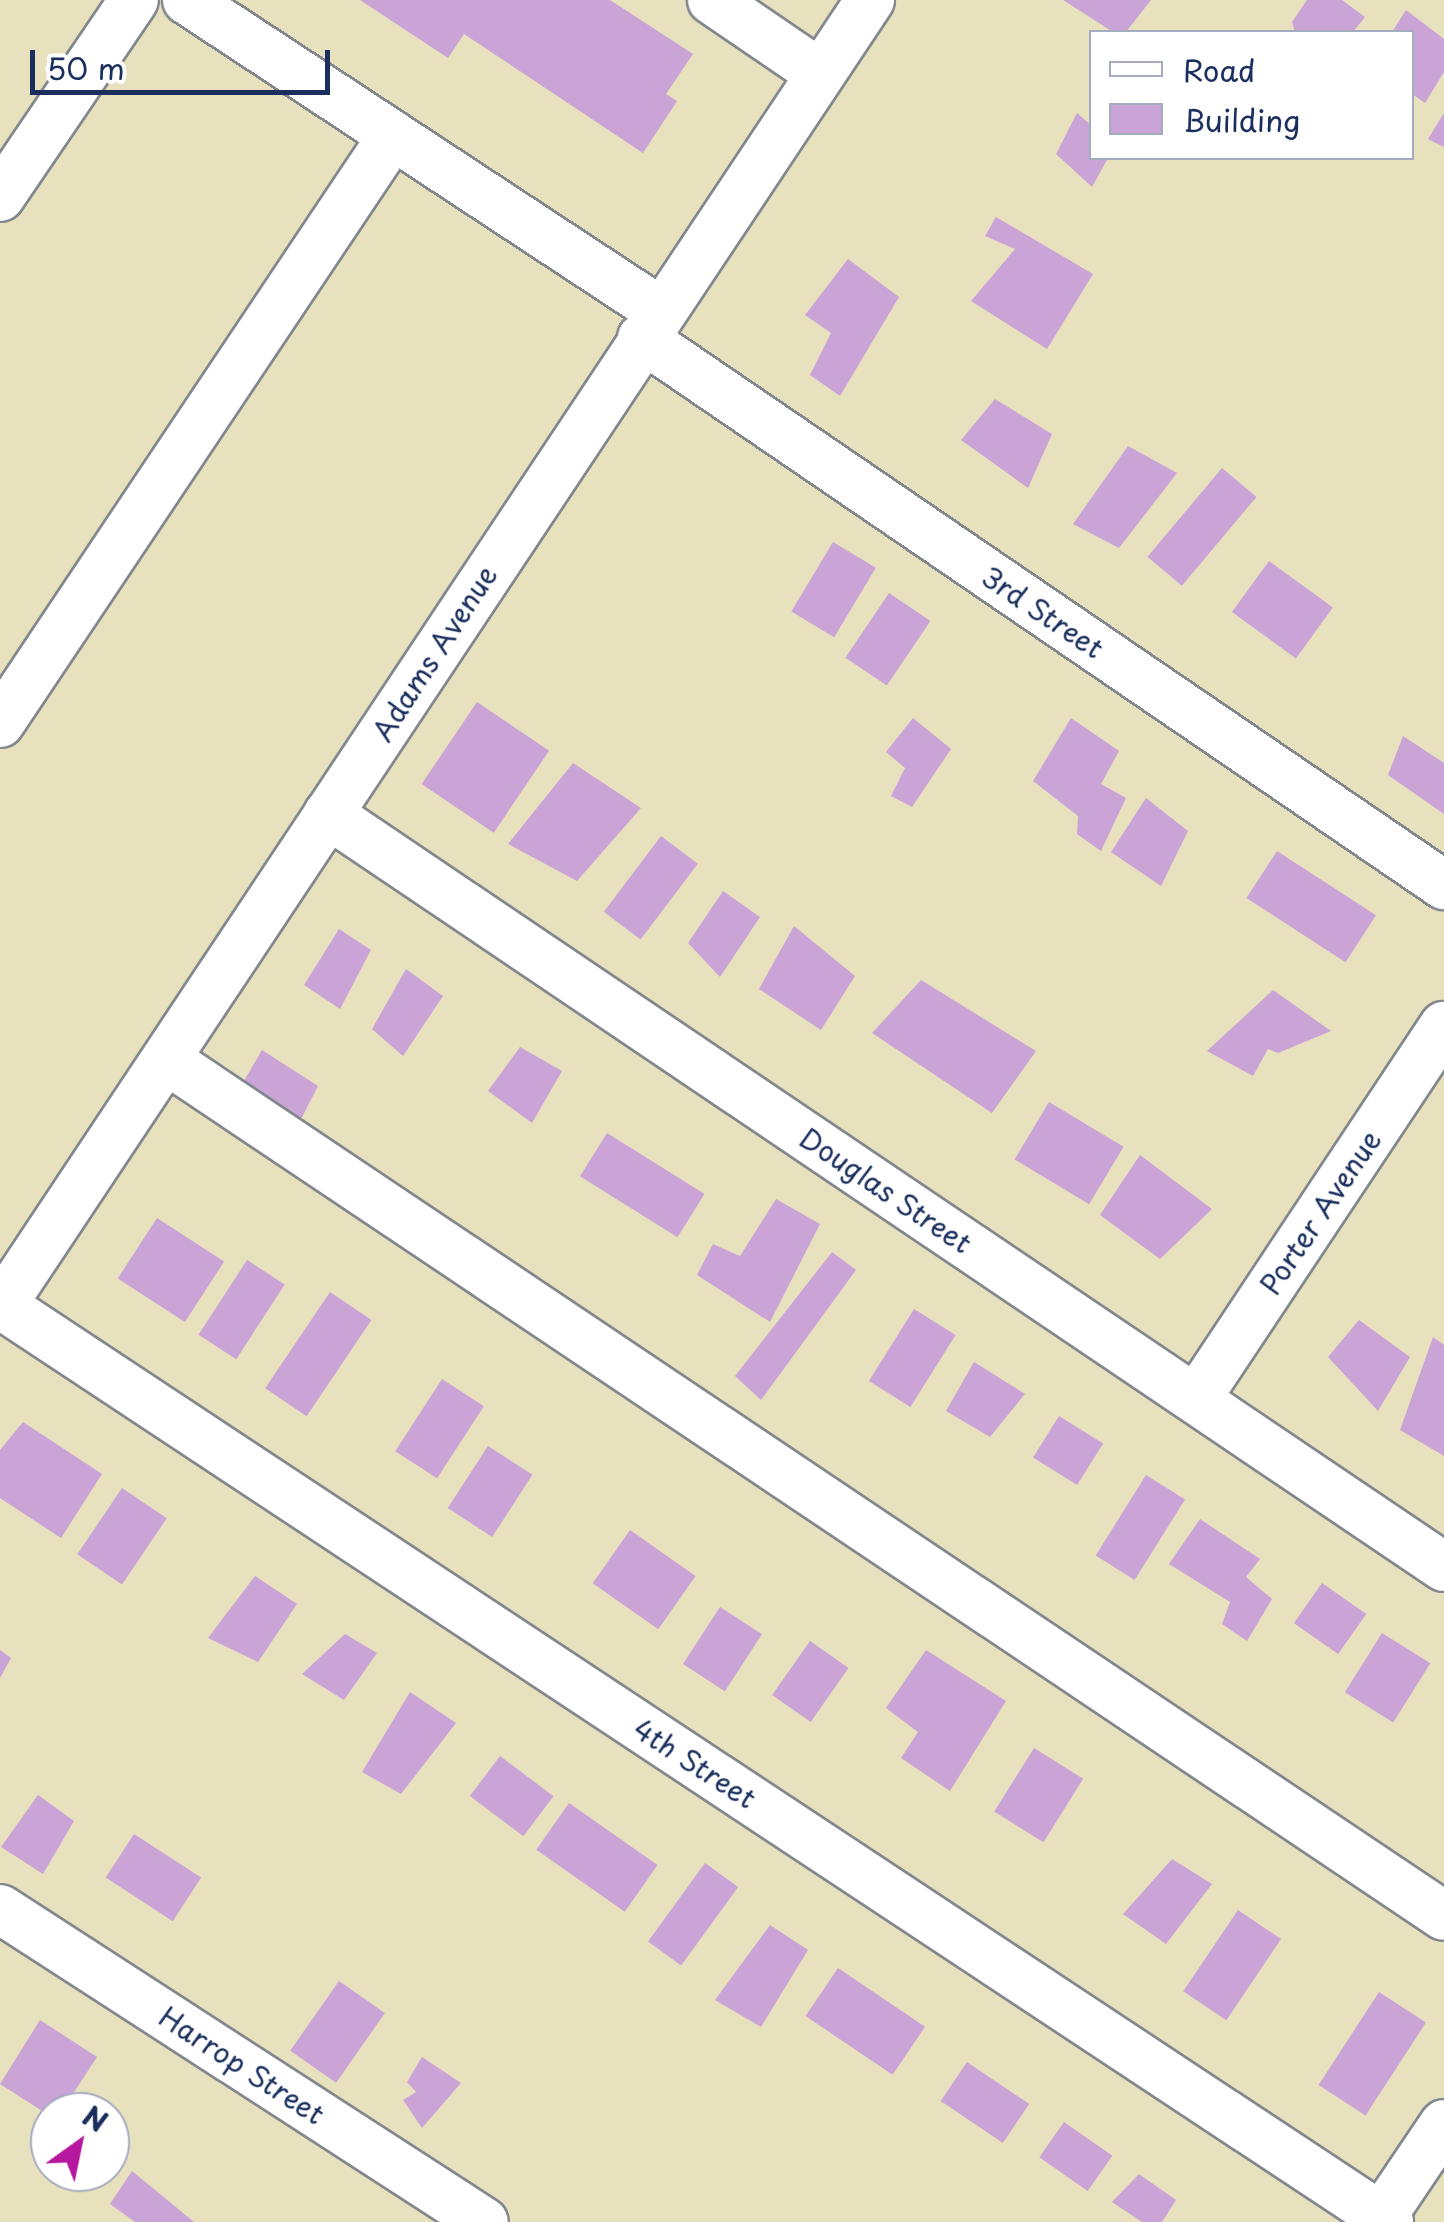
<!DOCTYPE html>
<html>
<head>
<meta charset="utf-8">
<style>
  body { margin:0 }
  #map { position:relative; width:1444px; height:2222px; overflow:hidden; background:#e8e1be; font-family:"Playpen Sans",sans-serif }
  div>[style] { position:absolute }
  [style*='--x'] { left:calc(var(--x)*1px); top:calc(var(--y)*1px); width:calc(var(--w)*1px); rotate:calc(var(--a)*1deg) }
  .building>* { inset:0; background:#caa3d7; transform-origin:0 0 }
  .roads { filter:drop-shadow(2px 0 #82888e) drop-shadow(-2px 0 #82888e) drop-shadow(0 2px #82888e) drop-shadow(0 -2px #82888e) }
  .minor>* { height:48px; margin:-24px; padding:0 24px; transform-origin:24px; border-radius:24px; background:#fff }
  span { translate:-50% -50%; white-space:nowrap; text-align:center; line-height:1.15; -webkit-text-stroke:9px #fff; paint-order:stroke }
  .street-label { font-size:28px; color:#1b2f5e }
  .legend { position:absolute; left:1089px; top:30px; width:325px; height:130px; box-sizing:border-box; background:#fff; border:2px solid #a4acbf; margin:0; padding:12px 18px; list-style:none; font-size:30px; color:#1b2f5e }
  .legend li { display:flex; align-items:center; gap:20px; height:50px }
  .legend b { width:50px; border:2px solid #a4acbf }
  .north { position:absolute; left:30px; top:2092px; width:100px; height:100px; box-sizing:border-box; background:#fff; border:2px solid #a4acbf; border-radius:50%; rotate:33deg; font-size:28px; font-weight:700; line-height:40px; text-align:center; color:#1b2f5e }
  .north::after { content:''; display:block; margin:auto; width:35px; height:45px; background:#b5179e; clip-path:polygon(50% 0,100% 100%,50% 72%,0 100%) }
  .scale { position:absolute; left:30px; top:50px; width:300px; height:45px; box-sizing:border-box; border:5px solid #1b2f5e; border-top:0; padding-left:12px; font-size:30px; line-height:35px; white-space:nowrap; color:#1b2f5e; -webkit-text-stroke:8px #fff; paint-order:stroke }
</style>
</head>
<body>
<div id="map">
  <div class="building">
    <div style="clip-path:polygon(360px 0,610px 0,693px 54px,666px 94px,677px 101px,643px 153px,464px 34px,448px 58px)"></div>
    <div style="clip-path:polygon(1063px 0,1151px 0,1126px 32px,1113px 32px)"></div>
    <div style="clip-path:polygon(1307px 0,1342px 0,1365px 17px,1353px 32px,1295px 32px,1292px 22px)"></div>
    <div style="clip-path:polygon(1406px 10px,1444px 39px,1444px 72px,1425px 103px,1412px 94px,1412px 32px,1392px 32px)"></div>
    <div style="clip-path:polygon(1077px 113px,1092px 126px,1092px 158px,1108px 158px,1092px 187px,1056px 154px)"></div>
    <div style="clip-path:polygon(1444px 113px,1444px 147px,1428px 139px)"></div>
    <div style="clip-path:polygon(996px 217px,1093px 274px,1047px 349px,971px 301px,1015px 249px,985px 236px)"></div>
    <div style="clip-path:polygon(848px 259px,899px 297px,840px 396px,810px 375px,831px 333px,805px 315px)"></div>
    <div style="clip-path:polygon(995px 399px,1052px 434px,1028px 488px,961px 440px)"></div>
    <div style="clip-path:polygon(1128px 446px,1177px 473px,1119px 548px,1073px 524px)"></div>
    <div style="left:1222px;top:468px;width:45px;height:116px;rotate:40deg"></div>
    <div style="left:833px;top:542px;width:50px;height:81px;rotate:31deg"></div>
    <div style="left:1269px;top:561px;width:79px;height:63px;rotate:36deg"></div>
    <div style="left:889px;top:593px;width:50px;height:78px;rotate:34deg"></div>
    <div style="left:477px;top:702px;width:87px;height:99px;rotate:34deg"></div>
    <div style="clip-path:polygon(913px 718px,951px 749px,912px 807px,891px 796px,905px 768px,886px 752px)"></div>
    <div style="clip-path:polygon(1071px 718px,1119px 751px,1101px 784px,1126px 798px,1101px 851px,1077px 834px,1078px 816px,1033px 781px)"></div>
    <div style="clip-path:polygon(1403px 736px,1444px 763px,1444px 814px,1388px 775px)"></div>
    <div style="clip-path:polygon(573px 763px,641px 808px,577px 881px,508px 844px)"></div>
    <div style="clip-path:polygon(1146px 798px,1188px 831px,1161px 886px,1111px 852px)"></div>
    <div style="left:661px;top:836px;width:46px;height:95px;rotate:37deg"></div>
    <div style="left:1277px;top:851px;width:118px;height:56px;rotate:33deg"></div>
    <div style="clip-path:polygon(723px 891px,760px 917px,720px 977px,688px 943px)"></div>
    <div style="clip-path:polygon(794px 926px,855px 976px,821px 1030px,759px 989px)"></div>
    <div style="clip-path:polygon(339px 929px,371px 950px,340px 1009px,304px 985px)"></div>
    <div style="clip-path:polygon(406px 969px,443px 996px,403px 1056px,372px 1029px)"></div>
    <div style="clip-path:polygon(921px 980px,1036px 1051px,992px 1113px,872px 1033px)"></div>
    <div style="clip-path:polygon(1273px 990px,1331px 1031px,1278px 1053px,1268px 1049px,1253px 1076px,1207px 1051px)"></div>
    <div style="clip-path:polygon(520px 1047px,562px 1071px,532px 1123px,488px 1091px)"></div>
    <div style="clip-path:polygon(262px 1050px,318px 1086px,298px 1125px,237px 1093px)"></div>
    <div style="left:1049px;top:1102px;width:87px;height:67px;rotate:31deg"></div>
    <div style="left:607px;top:1133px;width:115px;height:51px;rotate:32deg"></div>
    <div style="clip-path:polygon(1140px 1155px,1212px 1209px,1160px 1259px,1100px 1215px)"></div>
    <div style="clip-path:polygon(776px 1199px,820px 1224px,770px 1322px,697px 1275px,713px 1244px,740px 1256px)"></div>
    <div style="left:157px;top:1218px;width:80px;height:72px;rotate:33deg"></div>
    <div style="clip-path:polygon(832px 1252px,856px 1270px,761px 1400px,735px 1376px)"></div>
    <div style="left:247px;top:1260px;width:45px;height:89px;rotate:33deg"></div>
    <div style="left:330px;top:1292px;width:50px;height:116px;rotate:34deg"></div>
    <div style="left:914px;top:1309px;width:49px;height:85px;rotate:32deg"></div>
    <div style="clip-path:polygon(1359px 1320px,1410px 1357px,1378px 1411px,1328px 1357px)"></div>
    <div style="clip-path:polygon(1433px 1337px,1444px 1345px,1444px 1456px,1400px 1430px)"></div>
    <div style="clip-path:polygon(974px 1362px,1025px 1394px,990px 1437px,946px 1411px)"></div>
    <div style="left:442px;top:1379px;width:50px;height:86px;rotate:33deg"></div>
    <div style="left:1059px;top:1416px;width:52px;height:49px;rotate:32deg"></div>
    <div style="clip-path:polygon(23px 1422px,102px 1474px,61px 1538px,0 1498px,0 1450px)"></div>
    <div style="left:488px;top:1446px;width:53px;height:74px;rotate:33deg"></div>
    <div style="left:1146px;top:1475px;width:46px;height:95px;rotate:32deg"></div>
    <div style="left:122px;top:1488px;width:54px;height:80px;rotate:34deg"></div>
    <div style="clip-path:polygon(1200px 1519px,1260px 1559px,1246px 1577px,1272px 1599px,1247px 1641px,1222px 1624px,1230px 1602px,1169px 1564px)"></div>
    <div style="left:630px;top:1530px;width:80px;height:65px;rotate:35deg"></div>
    <div style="clip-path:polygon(255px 1576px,297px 1604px,258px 1662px,208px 1638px)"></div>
    <div style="left:1322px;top:1583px;width:54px;height:49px;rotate:35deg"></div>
    <div style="left:720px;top:1607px;width:50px;height:68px;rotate:33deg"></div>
    <div style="left:1382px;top:1633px;width:57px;height:70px;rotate:32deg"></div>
    <div style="clip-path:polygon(345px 1634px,377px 1653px,344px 1700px,302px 1674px)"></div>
    <div style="left:810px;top:1641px;width:47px;height:66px;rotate:35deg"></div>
    <div style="clip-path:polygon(0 1650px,11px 1658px,0 1678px)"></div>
    <div style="clip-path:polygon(926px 1650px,1006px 1701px,950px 1791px,901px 1758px,918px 1732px,886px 1708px)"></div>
    <div style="clip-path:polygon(410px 1692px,456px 1723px,401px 1794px,362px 1772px)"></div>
    <div style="left:1034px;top:1748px;width:58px;height:75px;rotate:32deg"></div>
    <div style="left:500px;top:1756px;width:67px;height:50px;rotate:37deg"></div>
    <div style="clip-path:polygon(38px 1795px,74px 1821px,43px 1874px,1px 1847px)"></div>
    <div style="left:569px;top:1803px;width:108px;height:57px;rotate:35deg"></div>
    <div style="left:134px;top:1834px;width:80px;height:52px;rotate:33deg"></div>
    <div style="clip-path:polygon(1172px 1859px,1212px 1884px,1166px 1944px,1123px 1914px)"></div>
    <div style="left:705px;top:1863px;width:41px;height:97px;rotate:36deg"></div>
    <div style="left:1238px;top:1910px;width:52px;height:98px;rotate:34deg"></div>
    <div style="clip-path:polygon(770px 1925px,808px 1950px,761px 2027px,715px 2000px)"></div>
    <div style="left:838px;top:1968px;width:105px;height:58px;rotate:34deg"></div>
    <div style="left:339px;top:1981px;width:56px;height:85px;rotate:35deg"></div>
    <div style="left:1379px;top:1992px;width:56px;height:111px;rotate:33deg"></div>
    <div style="clip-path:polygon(40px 2020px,97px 2057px,61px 2112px,50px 2116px,0 2084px)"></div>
    <div style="clip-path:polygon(422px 2057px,461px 2083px,422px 2128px,403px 2100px,416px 2092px,407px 2082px)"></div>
    <div style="left:967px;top:2062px;width:75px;height:47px;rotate:34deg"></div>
    <div style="left:1064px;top:2122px;width:59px;height:43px;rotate:35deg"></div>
    <div style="clip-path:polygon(132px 2171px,194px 2222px,135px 2222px,110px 2204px)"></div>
    <div style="clip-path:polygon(1139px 2174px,1176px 2200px,1162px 2222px,1142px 2222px,1112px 2202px)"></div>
  </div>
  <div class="roads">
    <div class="minor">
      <div style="--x:187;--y:0;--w:566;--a:33.33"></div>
      <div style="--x:712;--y:0;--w:130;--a:34.3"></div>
      <div style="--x:0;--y:197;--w:238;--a:-55.8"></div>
      <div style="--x:642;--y:338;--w:971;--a:34.3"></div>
      <div style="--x:0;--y:723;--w:707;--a:-56.24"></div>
      <div style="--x:328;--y:814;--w:1346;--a:34.01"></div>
      <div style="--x:167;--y:1060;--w:1537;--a:33.83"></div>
      <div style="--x:0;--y:1304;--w:1665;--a:33.46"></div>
      <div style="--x:0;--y:1308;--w:1571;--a:-56.37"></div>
      <div style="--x:1196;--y:1399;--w:448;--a:-56.4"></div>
      <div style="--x:0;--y:1909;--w:576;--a:32.89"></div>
      <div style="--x:1378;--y:2222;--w:118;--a:-56"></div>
    </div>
  </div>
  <div class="street-label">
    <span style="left:1043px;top:612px;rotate:34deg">3rd Street</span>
    <span style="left:434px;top:653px;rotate:-57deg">Adams Avenue</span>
    <span style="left:886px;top:1190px;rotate:34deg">Douglas Street</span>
    <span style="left:1320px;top:1212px;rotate:-56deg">Porter Avenue</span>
    <span style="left:695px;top:1763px;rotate:33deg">4th Street</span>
    <span style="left:242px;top:2065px;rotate:33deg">Harrop Street</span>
  </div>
  <ul class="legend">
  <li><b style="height:12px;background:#fff"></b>Road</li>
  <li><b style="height:28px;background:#caa3d7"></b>Building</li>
  </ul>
  <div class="north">N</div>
  <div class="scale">50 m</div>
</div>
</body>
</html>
